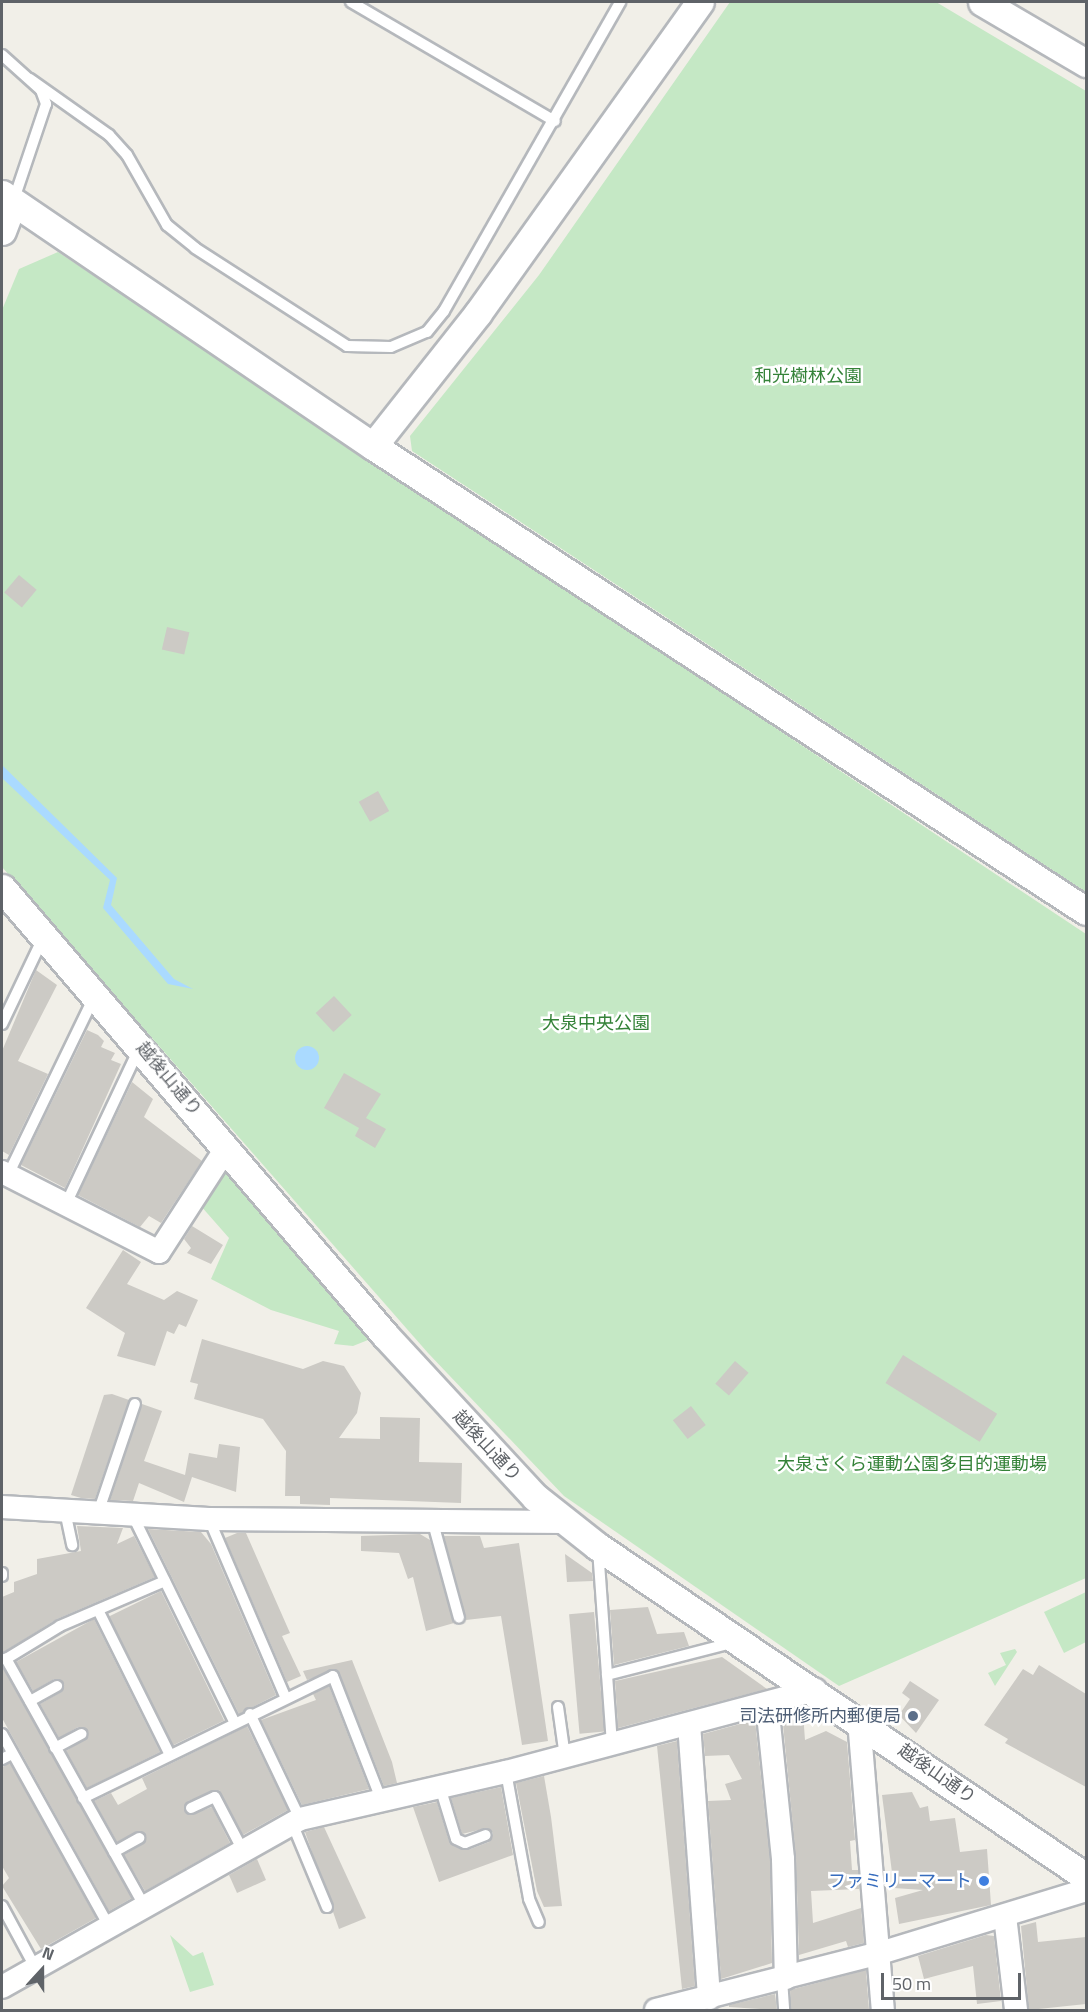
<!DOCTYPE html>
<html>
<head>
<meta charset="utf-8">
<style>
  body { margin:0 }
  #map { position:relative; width:1088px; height:2012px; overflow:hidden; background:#f1efe8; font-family:"Titillium Web","Noto Sans JP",sans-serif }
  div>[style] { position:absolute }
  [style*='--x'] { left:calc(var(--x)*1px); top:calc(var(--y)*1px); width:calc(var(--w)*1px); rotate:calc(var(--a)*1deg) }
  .green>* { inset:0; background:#c5e8c5 }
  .water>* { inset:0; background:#aadaff }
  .round { border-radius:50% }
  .building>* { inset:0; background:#cccac5; transform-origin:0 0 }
  .roads { filter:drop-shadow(2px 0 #b5b8bc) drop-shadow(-2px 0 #b5b8bc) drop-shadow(0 2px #b5b8bc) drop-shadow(0 -2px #b5b8bc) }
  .service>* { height:10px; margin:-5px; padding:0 5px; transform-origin:5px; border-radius:5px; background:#fff }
  .minor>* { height:22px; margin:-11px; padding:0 11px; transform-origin:11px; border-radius:11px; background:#fff }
  .tertiary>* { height:27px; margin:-13.5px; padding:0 13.5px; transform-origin:13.5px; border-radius:13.5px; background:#fff }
  .dots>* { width:16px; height:16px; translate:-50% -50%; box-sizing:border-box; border:3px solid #fff; border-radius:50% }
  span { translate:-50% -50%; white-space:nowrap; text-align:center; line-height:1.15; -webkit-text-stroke:5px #fff; paint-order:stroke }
  .park-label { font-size:18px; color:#348238 }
  .street-label { font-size:18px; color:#5f6368 }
  .service-label { font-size:18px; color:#4e5e75 }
  .right { translate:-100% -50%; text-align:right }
  .shop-label { font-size:18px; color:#366cbe }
  .frame { position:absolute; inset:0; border:3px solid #5f6368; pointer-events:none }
  .north { position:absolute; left:12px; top:1940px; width:60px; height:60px; -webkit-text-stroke:4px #fff; paint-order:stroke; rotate:21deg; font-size:16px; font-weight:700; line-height:24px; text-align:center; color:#5f6368 }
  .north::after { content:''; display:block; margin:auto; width:21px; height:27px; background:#5f6368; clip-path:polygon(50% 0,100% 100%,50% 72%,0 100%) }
  .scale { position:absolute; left:881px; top:1973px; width:140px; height:27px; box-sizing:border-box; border:3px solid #5f6368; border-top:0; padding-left:8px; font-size:18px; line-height:21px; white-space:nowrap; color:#5f6368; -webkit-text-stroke:4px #fff; paint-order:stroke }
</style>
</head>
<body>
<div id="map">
  <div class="green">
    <div style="clip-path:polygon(730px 2px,936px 2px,1086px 91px,1086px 892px,412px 451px,410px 436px,539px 275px)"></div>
    <div style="clip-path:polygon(58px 252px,1086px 934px,1086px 1578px,839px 1686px,564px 1496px,428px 1353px,2px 867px,2px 310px,19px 269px)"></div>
    <div style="clip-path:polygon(224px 1168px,374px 1334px,368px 1340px,353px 1346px,334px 1344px,339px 1331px,271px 1310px,211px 1279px,229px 1238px,200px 1205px)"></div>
    <div style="clip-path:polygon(1086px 1592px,1086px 1642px,1064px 1653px,1044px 1612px)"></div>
    <div style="clip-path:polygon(1015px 1649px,1017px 1652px,995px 1686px,988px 1673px,1006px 1665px,1000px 1653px)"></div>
    <div style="clip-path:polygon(170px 1935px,193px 1956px,203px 1952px,214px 1985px,190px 1992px)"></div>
  </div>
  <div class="water">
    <div style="clip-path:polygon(2px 765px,117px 878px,111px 905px,174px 979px,193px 989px,168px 984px,103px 908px,110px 880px,2px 778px)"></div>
    <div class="round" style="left:295px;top:1046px;width:24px;height:24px"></div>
  </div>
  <div class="building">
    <div style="left:19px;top:575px;width:23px;height:23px;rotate:40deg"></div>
    <div style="left:167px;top:627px;width:23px;height:23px;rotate:13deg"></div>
    <div style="left:378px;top:791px;width:23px;height:22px;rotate:61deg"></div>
    <div style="clip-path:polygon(36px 970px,57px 985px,18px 1061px,48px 1074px,9px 1155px,2px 1151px,2px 1051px)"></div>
    <div style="left:334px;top:996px;width:26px;height:25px;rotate:47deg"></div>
    <div style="clip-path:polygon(87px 1030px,98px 1035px,104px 1041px,101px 1047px,115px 1053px,111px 1060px,121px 1064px,65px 1188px,21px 1165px)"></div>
    <div style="clip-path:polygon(344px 1073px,381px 1094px,366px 1118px,386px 1129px,375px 1148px,355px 1136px,359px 1128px,324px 1108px)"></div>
    <div style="clip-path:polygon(132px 1082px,153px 1099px,144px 1117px,202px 1161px,161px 1223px,149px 1216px,140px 1227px,78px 1195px)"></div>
    <div style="clip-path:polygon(192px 1226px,223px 1245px,211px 1264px,187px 1253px,191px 1248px,184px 1239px)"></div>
    <div style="clip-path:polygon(123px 1250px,141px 1262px,127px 1284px,164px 1300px,177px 1291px,198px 1300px,186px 1327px,179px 1324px,174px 1334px,167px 1331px,155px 1366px,117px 1356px,125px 1333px,86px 1308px)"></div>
    <div style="clip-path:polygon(202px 1339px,303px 1369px,323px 1361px,344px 1366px,361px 1393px,357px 1413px,339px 1438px,380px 1439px,380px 1417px,420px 1418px,419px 1462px,462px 1463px,461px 1503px,330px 1498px,330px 1505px,300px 1504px,300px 1496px,285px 1496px,286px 1451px,263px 1419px,194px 1399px,198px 1384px,190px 1382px)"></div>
    <div style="left:903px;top:1355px;width:111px;height:33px;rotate:32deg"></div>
    <div style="left:735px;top:1361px;width:18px;height:30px;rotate:41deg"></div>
    <div style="clip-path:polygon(112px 1394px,129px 1400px,95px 1499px,81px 1498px,71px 1495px,104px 1395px)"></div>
    <div style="clip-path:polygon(142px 1404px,162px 1411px,144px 1461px,185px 1475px,189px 1453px,217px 1458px,219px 1444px,240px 1447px,236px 1492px,192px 1477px,184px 1502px,139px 1483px,133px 1501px,110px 1500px)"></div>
    <div style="left:691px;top:1406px;width:24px;height:23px;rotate:52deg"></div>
    <div style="clip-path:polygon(77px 1526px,123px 1528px,117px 1544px,134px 1536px,155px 1577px,57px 1619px,2px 1653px,2px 1597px,14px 1592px,14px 1582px,37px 1574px,37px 1559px,81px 1551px)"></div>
    <div style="clip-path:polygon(148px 1529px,201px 1532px,211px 1544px,276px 1695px,239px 1714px)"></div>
    <div style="clip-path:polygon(237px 1533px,246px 1533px,290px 1633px,282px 1636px,301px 1676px,287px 1682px,225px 1538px)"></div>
    <div style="clip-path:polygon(420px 1534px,430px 1540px,454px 1623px,426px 1631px,413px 1577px,408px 1579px,399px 1553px,361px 1551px,361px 1536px)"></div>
    <div style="clip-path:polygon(444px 1536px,480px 1536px,484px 1548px,519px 1543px,548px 1741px,522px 1745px,501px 1616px,466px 1620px)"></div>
    <div style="clip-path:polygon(565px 1554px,592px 1573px,593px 1581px,567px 1582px)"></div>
    <div style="left:161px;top:1591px;width:144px;height:58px;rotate:64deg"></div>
    <div style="clip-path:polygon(648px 1607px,657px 1634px,684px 1632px,689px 1646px,614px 1665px,610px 1610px)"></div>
    <div style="left:594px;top:1612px;width:120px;height:25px;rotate:85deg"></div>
    <div style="clip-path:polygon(94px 1619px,160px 1752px,87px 1788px,66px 1751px,87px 1738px,87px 1730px,78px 1727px,59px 1738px,40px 1704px,61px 1692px,63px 1682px,54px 1679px,33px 1691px,16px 1662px)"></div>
    <div style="clip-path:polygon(722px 1657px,767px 1689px,618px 1728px,615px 1681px)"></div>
    <div style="clip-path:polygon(352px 1660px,392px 1762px,397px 1783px,384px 1786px,338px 1670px,307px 1680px,303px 1671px)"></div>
    <div style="clip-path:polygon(1039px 1665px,1086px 1694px,1086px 1787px,1005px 1743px,1008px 1739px,984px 1725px,1023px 1669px,1033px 1675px)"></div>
    <div style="clip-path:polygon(2px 1666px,132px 1898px,109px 1911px,2px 1718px)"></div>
    <div style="clip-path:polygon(910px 1681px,939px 1700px,916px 1733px,899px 1715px,910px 1699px,902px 1693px)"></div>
    <div style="clip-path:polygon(329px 1686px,369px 1789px,302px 1805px,261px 1720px,316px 1700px,313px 1694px)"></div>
    <div style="clip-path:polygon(803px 1713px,805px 1740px,826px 1731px,847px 1742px,855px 1840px,850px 1841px,852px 1870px,858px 1870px,859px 1889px,811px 1891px,813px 1923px,861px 1908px,864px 1943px,848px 1947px,846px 1941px,799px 1955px,796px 1858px,782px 1714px)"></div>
    <div style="clip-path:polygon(755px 1720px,770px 1860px,772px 1963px,721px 1979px,708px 1801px,731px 1800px,725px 1784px,742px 1779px,729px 1755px,705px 1756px,703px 1734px)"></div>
    <div style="clip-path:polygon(247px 1726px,288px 1810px,243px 1835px,219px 1790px,188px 1801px,184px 1808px,190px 1815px,212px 1807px,230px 1843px,145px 1891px,124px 1855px,143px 1844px,146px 1835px,139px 1831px,117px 1842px,94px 1801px,111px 1793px,118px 1805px,147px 1789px,142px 1778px)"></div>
    <div style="clip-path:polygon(677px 1741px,695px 1986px,682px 1989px,657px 1746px)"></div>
    <div style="clip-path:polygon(10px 1763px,96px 1918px,41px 1949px,2px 1886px,9px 1878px,2px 1866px,2px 1767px)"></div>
    <div style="clip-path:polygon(544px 1776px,551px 1817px,562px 1906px,544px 1907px,537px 1891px,516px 1783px)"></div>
    <div style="clip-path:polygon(501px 1787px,513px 1855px,439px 1882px,413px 1807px,437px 1802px,450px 1844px,468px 1850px,489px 1842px,493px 1833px,487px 1828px,462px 1834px,451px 1798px)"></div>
    <div style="clip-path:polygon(912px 1792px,920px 1808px,928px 1806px,930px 1821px,955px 1818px,960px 1852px,987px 1849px,991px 1905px,899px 1924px,895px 1898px,923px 1890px,894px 1888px,882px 1795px)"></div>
    <div style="clip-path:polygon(324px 1827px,366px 1918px,339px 1929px,305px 1832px)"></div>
    <div style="clip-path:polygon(257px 1859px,266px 1880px,237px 1893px,229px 1875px)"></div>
    <div style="clip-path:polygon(1036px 1922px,1038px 1942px,1086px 1937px,1086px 2004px,1029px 2010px,1021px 1926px)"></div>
    <div style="clip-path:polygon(986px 1935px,994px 1936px,1001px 2001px,977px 2004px,973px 1966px,924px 1979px,918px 1956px)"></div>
    <div style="clip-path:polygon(866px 1970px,869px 2010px,791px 2010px,790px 1990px)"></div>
    <div style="clip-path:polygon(775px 1994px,777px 2010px,729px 2007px,729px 2005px)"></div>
  </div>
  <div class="roads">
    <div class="service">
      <div style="--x:351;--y:2;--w:236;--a:30.3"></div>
      <div style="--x:2;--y:55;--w:52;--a:41.9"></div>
      <div style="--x:41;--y:90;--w:15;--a:70"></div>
      <div style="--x:46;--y:104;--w:103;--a:108.6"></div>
      <div style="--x:30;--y:79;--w:97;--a:35.3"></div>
      <div style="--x:109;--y:135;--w:27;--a:48"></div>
      <div style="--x:127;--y:155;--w:81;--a:60.3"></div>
      <div style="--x:167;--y:225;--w:36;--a:39"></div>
      <div style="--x:195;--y:248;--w:181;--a:32.8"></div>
      <div style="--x:347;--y:346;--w:44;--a:1.3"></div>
      <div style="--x:391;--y:347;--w:39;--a:-23"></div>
      <div style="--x:427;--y:332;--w:27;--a:-51"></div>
      <div style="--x:444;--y:311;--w:356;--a:-60.3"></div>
      <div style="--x:2;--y:1024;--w:95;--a:-64.5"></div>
      <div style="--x:8;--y:1175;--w:198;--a:-64.2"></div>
      <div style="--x:65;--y:1206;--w:174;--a:-64.8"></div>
      <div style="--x:65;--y:1511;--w:35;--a:78"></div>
      <div style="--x:98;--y:1513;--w:115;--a:-71.3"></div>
      <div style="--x:133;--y:1516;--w:229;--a:63.8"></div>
      <div style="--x:209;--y:1519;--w:193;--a:66.8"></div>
      <div style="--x:433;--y:1523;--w:98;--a:74.7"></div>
      <div style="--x:598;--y:1549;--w:195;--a:85.9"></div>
      <div style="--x:2;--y:1573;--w:3;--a:90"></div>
      <div style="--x:98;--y:1610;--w:160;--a:63.6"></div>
      <div style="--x:607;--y:1675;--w:129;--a:-14.4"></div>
      <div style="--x:30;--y:1701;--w:31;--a:-29"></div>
      <div style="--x:558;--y:1707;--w:50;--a:82"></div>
      <div style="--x:250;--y:1714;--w:116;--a:64.5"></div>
      <div style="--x:2;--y:1734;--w:222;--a:60.9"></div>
      <div style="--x:55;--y:1748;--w:30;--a:-28"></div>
      <div style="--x:2;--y:1759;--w:11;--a:-27"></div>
      <div style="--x:506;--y:1772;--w:129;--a:79.7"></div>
      <div style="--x:529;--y:1899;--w:25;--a:67"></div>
      <div style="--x:440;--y:1787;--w:54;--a:72.9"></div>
      <div style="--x:456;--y:1839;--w:10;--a:24"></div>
      <div style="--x:465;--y:1843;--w:22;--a:-21"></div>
      <div style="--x:83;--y:1798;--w:278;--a:-26"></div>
      <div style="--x:333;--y:1676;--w:132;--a:68.7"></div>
      <div style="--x:191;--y:1808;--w:26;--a:-25"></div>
      <div style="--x:215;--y:1797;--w:56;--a:62.5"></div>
      <div style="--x:292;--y:1823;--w:91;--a:67.4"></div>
      <div style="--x:114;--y:1852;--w:29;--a:-29"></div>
      <div style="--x:2;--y:1906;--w:72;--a:61.6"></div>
      <div style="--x:146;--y:1909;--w:287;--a:-119.2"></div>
      <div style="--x:6;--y:1659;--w:63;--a:-31.4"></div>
      <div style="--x:60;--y:1626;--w:114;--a:-23.2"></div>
      <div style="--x:782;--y:1979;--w:31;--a:86"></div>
    </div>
    <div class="minor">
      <div style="--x:2;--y:1172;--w:176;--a:27"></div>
      <div style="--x:159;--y:1252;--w:125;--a:-57.1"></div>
      <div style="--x:2;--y:1507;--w:207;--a:3.3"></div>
      <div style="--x:209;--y:1519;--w:356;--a:0.5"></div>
      <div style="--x:767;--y:1704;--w:156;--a:84.1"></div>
      <div style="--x:783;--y:1859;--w:119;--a:88.6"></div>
      <div style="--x:859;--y:1720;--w:291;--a:85.3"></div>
      <div style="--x:689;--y:1724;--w:275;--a:85.8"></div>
      <div style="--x:1005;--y:1916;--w:95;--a:83.3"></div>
      <div style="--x:2;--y:1987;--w:342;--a:-29.4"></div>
      <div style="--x:300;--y:1819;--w:211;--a:-12.9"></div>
      <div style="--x:506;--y:1772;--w:320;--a:-14.9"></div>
      <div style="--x:656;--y:2010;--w:231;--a:-14.3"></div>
      <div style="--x:880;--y:1953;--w:215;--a:-17"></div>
    </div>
    <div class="tertiary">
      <div style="--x:982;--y:2;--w:121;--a:30.4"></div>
      <div style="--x:2;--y:194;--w:448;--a:34.2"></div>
      <div style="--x:373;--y:446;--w:851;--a:33.11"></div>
      <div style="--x:2;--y:231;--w:30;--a:-69"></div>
      <div style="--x:373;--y:446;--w:169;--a:-51.7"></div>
      <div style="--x:478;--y:313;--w:382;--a:-54.5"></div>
      <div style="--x:2;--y:888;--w:589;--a:49.41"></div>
      <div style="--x:385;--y:1335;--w:221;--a:47.2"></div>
      <div style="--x:535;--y:1497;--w:79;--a:38.3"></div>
      <div style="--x:597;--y:1546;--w:590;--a:34.09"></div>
    </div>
  </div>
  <div class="dots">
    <div style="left:913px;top:1716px;background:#5c6f8a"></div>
    <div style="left:984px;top:1881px;background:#3f7fe0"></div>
  </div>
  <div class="park-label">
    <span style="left:808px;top:376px">和光樹林公園</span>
    <span style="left:596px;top:1023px">大泉中央公園</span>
    <span style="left:912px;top:1464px">大泉さくら運動公園多目的運動場</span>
  </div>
  <div class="street-label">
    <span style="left:169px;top:1079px;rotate:50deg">越後山通り</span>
    <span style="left:487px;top:1446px;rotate:47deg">越後山通り</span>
    <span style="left:937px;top:1774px;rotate:35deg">越後山通り</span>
  </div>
  <div class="service-label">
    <span class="right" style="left:901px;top:1716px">司法研修所内郵便局</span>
  </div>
  <div class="shop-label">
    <span class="right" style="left:972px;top:1881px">ファミリーマート</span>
  </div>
  <div class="frame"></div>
  <div class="north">N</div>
  <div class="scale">50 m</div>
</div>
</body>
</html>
